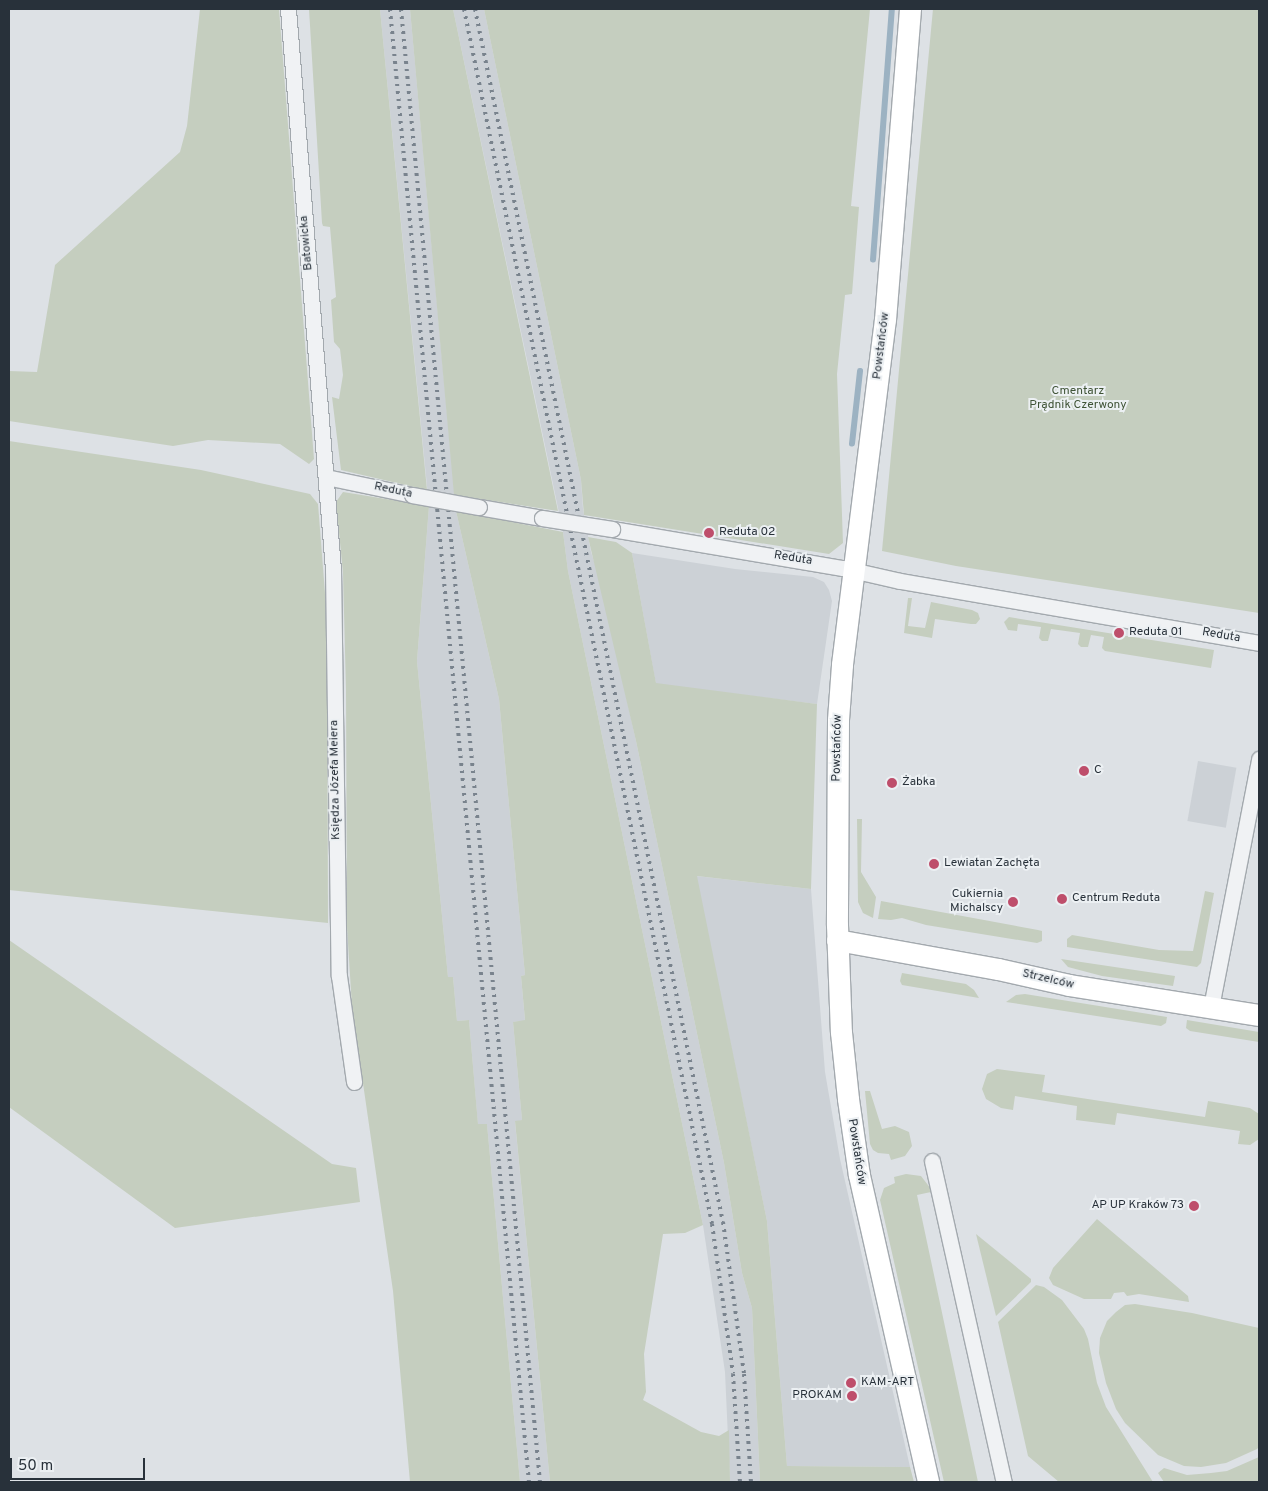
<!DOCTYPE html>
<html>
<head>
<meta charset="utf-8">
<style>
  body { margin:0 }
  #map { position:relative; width:1268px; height:1491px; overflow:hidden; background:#dde1e5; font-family:Overpass,sans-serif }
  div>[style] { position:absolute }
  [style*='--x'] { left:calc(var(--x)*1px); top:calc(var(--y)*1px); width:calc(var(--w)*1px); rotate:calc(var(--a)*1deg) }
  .built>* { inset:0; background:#ccd1d6; transform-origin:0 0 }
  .green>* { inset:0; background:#c5cebf }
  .stream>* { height:5.5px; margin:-2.75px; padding:0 2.75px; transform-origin:2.75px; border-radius:2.75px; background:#9cb2c2 }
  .roads { filter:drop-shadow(1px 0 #a3a9ae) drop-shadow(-1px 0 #a3a9ae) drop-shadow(0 1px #a3a9ae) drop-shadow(0 -1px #a3a9ae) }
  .street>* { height:15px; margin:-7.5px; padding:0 7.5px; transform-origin:7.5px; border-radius:7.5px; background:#f0f2f4 }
  .secondary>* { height:21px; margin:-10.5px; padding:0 10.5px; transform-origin:10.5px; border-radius:10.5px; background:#fff }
  .rail>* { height:4px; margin-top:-2px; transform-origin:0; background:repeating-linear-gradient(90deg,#79838d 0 2.5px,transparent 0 7.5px) }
  .bridges { filter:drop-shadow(1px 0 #a3a9ae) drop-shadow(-1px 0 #a3a9ae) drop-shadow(0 1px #a3a9ae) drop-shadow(0 -1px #a3a9ae) }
  .street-bridge>* { height:15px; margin:-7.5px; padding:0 7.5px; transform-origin:7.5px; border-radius:7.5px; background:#f0f2f4 }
  .dots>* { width:14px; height:14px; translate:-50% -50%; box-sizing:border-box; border:2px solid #ecf0f3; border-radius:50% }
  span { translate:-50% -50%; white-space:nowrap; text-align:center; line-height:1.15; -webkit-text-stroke:4px #ecf0f3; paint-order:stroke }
  .street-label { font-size:12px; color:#28313a }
  .park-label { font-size:12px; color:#405437 }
  .poi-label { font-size:12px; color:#28313a }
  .left { translate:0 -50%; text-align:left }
  .right { translate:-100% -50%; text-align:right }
  .frame { position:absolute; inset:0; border:10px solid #28313a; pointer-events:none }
  .scale { position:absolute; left:10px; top:1458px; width:135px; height:22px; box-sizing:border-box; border:2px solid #28313a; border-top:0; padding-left:6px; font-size:15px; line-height:18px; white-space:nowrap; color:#28313a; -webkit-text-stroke:4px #ecf0f3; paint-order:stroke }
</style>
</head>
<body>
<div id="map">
  <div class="built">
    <div style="clip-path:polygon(380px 9px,410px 9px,456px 511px,499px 699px,525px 975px,521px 976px,525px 1021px,513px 1022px,522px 1120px,515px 1122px,550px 1482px,520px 1482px,487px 1124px,478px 1125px,469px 1020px,457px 1021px,453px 977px,448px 977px,417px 661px,429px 506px)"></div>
    <div style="clip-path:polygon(453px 9px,484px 9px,581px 480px,583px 509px,591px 552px,600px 580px,636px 741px,724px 1163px,742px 1273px,752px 1308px,760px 1482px,730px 1482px,725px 1372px,703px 1225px,568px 571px,563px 532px,538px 412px)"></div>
    <div style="clip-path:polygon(632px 553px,735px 569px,813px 577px,824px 582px,829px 590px,832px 601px,817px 704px,656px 684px)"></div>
    <div style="left:1198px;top:761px;width:39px;height:61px;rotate:10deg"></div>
    <div style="clip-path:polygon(696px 876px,811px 889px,825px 1072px,840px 1159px,910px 1467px,787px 1466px,767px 1221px)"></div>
  </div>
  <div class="green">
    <div style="clip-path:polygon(200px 9px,279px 9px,314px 459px,309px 464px,280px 444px,208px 440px,173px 446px,9px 421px,9px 371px,37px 372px,55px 265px,180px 152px,187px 126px)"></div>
    <div style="clip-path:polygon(309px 9px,380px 9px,427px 490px,341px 470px,332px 397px,339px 399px,343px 375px,340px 349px,334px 342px,331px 300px,336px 297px,330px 227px,323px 226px,322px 223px)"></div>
    <div style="clip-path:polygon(410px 9px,453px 9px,558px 511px,454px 495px)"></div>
    <div style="clip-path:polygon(484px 9px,870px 9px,851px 206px,859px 207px,852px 294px,845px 295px,837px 374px,843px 543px,829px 554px,584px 515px,581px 480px)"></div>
    <div style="clip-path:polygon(933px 9px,1259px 9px,1259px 613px,956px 566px,882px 551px)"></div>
    <div style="clip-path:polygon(9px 441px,201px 470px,310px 494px,318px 504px,327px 619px,328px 923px,9px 890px)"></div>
    <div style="clip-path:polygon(343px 492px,429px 506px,417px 661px,448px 977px,453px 977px,457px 1021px,469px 1020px,478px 1124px,487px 1124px,520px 1482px,410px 1482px,393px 1291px,352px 1007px,347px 927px,346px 690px,343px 573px,336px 502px)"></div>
    <div style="clip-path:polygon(456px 511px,563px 532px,568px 571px,703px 1225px,685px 1233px,663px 1234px,644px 1354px,646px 1392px,643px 1400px,701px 1432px,719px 1436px,729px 1430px,730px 1482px,550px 1482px,515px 1121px,522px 1120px,513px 1022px,525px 1020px,521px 976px,525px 975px,499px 699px)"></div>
    <div style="clip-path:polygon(588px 537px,616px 542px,632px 553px,656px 683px,817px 704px,811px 889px,697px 876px,767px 1221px,787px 1466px,910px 1467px,914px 1482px,760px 1482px,752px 1308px,742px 1273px,724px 1163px,636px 741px)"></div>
    <div style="clip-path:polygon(908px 598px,912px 598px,908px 626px,925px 628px,931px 602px,972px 610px,978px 613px,980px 619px,976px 624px,971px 624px,935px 619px,932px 638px,904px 633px)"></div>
    <div style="clip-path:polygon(1009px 617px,1214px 650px,1211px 668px,1105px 651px,1102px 648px,1104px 637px,1091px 635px,1088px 647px,1081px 647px,1078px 644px,1080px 633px,1051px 629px,1048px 641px,1042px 641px,1039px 638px,1041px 627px,1018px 624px,1017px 631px,1008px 630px,1004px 622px)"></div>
    <div style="clip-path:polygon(857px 819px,862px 819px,861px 872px,876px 897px,873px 918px,863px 913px,858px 902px)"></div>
    <div style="clip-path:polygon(1205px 891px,1214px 893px,1201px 963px,1197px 967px,1067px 947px,1067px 939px,1072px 935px,1159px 950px,1193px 951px)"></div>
    <div style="clip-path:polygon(881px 901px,1038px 930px,1042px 931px,1042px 941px,1037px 943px,926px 925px,902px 918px,891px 920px,878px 919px)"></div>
    <div style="clip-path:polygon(9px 940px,332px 1164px,356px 1168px,360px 1202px,175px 1228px,9px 1107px)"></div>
    <div style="clip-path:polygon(1061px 959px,1175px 976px,1173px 986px,1102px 976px,1068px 967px)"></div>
    <div style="clip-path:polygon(902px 973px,966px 984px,974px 990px,979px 998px,902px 985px,900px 981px)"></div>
    <div style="clip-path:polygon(1025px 994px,1167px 1017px,1166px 1023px,1161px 1026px,1006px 1002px,1016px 995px)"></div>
    <div style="clip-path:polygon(1187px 1020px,1259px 1032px,1259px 1042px,1190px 1031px,1186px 1028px)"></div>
    <div style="clip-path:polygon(997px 1069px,1045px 1075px,1042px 1092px,1205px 1117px,1208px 1101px,1250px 1108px,1259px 1114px,1259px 1139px,1250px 1145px,1238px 1144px,1240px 1131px,1117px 1113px,1115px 1125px,1076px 1120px,1077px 1106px,1015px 1096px,1013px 1110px,1001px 1108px,986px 1099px,982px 1089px,987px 1074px)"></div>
    <div style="clip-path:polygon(865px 1091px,870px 1091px,882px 1129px,895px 1126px,909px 1132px,912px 1146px,905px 1156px,891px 1160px,889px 1154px,878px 1153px,873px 1150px,870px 1144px)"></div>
    <div style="clip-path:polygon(906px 1174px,921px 1176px,931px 1189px,931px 1192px,917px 1195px,978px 1482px,944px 1482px,880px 1200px,884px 1188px,895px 1183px,894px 1177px)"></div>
    <div style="clip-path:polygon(1097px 1219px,1188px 1296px,1189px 1302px,1139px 1294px,1127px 1296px,1124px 1292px,1114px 1293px,1111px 1299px,1084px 1299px,1053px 1285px,1049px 1278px,1053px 1268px)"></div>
    <div style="clip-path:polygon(976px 1234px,1031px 1279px,1031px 1282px,996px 1316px)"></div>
    <div style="clip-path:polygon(1036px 1285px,1044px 1287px,1062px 1300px,1084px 1329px,1088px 1339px,1097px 1383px,1106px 1407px,1153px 1482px,1059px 1482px,1028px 1456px,998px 1322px)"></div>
    <div style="clip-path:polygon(1135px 1304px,1192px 1313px,1259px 1328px,1259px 1447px,1257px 1449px,1226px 1463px,1201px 1467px,1184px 1466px,1158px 1455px,1125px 1423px,1116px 1409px,1106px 1383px,1099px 1353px,1100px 1338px,1107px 1321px,1116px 1312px,1125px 1305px)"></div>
    <div style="clip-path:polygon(1259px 1457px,1259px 1482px,1164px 1482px,1158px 1473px,1164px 1468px,1187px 1475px,1211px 1473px,1227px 1471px)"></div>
  </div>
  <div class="stream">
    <div style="--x:873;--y:260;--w:252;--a:-85.7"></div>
    <div style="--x:852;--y:444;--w:73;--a:-83.7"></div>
  </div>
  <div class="roads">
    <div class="street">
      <div style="--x:288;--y:9;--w:562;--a:85.41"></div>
      <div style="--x:333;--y:569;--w:407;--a:89.2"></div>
      <div style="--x:339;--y:976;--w:107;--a:81.9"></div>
      <div style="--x:326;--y:477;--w:88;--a:11.8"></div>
      <div style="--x:479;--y:507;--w:64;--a:9.9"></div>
      <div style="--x:612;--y:529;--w:234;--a:9.6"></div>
      <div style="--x:843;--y:568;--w:58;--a:12.8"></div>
      <div style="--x:900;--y:581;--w:364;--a:9.8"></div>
      <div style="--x:1211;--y:1007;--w:253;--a:-79"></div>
      <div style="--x:932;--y:1161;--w:329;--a:77.4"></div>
    </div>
    <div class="secondary">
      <div style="--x:910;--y:9;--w:311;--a:94.6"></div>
      <div style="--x:885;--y:319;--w:349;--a:97.1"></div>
      <div style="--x:842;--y:665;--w:55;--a:94.2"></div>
      <div style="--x:838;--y:720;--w:205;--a:90.3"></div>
      <div style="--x:837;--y:925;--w:107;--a:87.9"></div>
      <div style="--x:841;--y:1032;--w:67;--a:84"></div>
      <div style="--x:848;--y:1099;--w:77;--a:81.8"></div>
      <div style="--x:859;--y:1175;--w:315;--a:77.3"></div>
      <div style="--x:837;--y:940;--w:164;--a:10.2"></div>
      <div style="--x:998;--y:969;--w:73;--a:12.7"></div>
      <div style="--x:1069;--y:985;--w:192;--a:9"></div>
    </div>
  </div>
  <div class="rail">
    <div style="--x:390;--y:9;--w:1480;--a:84.61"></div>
    <div style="--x:401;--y:9;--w:1480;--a:84.61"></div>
    <div style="--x:464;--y:9;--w:1240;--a:78.46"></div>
    <div style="--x:712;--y:1224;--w:151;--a:82"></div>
    <div style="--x:733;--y:1374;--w:108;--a:86.3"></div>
    <div style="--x:475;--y:9;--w:1238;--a:78.45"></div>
    <div style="--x:723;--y:1222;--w:153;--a:82.1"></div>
    <div style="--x:744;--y:1374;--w:108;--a:86.3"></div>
  </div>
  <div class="bridges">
    <div class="street-bridge">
      <div style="--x:412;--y:495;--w:68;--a:10.2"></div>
      <div style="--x:542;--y:518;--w:71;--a:8.9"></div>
    </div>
  </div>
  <div class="dots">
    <div style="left:709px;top:533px;background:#be4e6b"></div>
    <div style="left:1119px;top:633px;background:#be4e6b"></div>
    <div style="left:1084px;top:771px;background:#be4e6b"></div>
    <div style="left:892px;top:783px;background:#be4e6b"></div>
    <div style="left:934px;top:864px;background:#be4e6b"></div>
    <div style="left:1062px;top:899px;background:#be4e6b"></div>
    <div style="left:1013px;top:902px;background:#be4e6b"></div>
    <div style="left:1194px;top:1206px;background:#be4e6b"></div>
    <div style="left:851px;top:1383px;background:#be4e6b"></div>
    <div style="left:852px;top:1396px;background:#be4e6b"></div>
  </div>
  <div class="street-label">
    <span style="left:307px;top:243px;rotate:-95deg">Batowicka</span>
    <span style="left:882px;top:346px;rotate:-83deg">Powstańców</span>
    <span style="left:393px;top:491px;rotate:12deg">Reduta</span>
    <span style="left:793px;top:559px;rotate:9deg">Reduta</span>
    <span style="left:1221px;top:636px;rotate:10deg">Reduta</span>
    <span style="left:838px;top:748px;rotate:-89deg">Powstańców</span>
    <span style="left:336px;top:780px;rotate:-91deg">Księdza Józefa Meiera</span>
    <span style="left:1048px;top:980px;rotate:13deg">Strzelców</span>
    <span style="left:856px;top:1152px;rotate:81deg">Powstańców</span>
  </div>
  <div class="park-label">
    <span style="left:1078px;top:399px">Cmentarz<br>Prądnik Czerwony</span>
  </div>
  <div class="poi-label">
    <span class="left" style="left:719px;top:533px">Reduta 02</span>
    <span class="left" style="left:1129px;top:633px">Reduta 01</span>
    <span class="left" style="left:1094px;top:771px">C</span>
    <span class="left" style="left:902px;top:783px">Żabka</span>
    <span class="left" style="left:944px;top:864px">Lewiatan Zachęta</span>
    <span class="right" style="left:1003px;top:902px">Cukiernia<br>Michalscy</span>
    <span class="left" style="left:1072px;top:899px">Centrum Reduta</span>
    <span class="right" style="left:1184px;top:1206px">AP UP Kraków 73</span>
    <span class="left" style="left:861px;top:1383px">KAM-ART</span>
    <span class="right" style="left:842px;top:1396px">PROKAM</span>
  </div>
  <div class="frame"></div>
  <div class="scale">50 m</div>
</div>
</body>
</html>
